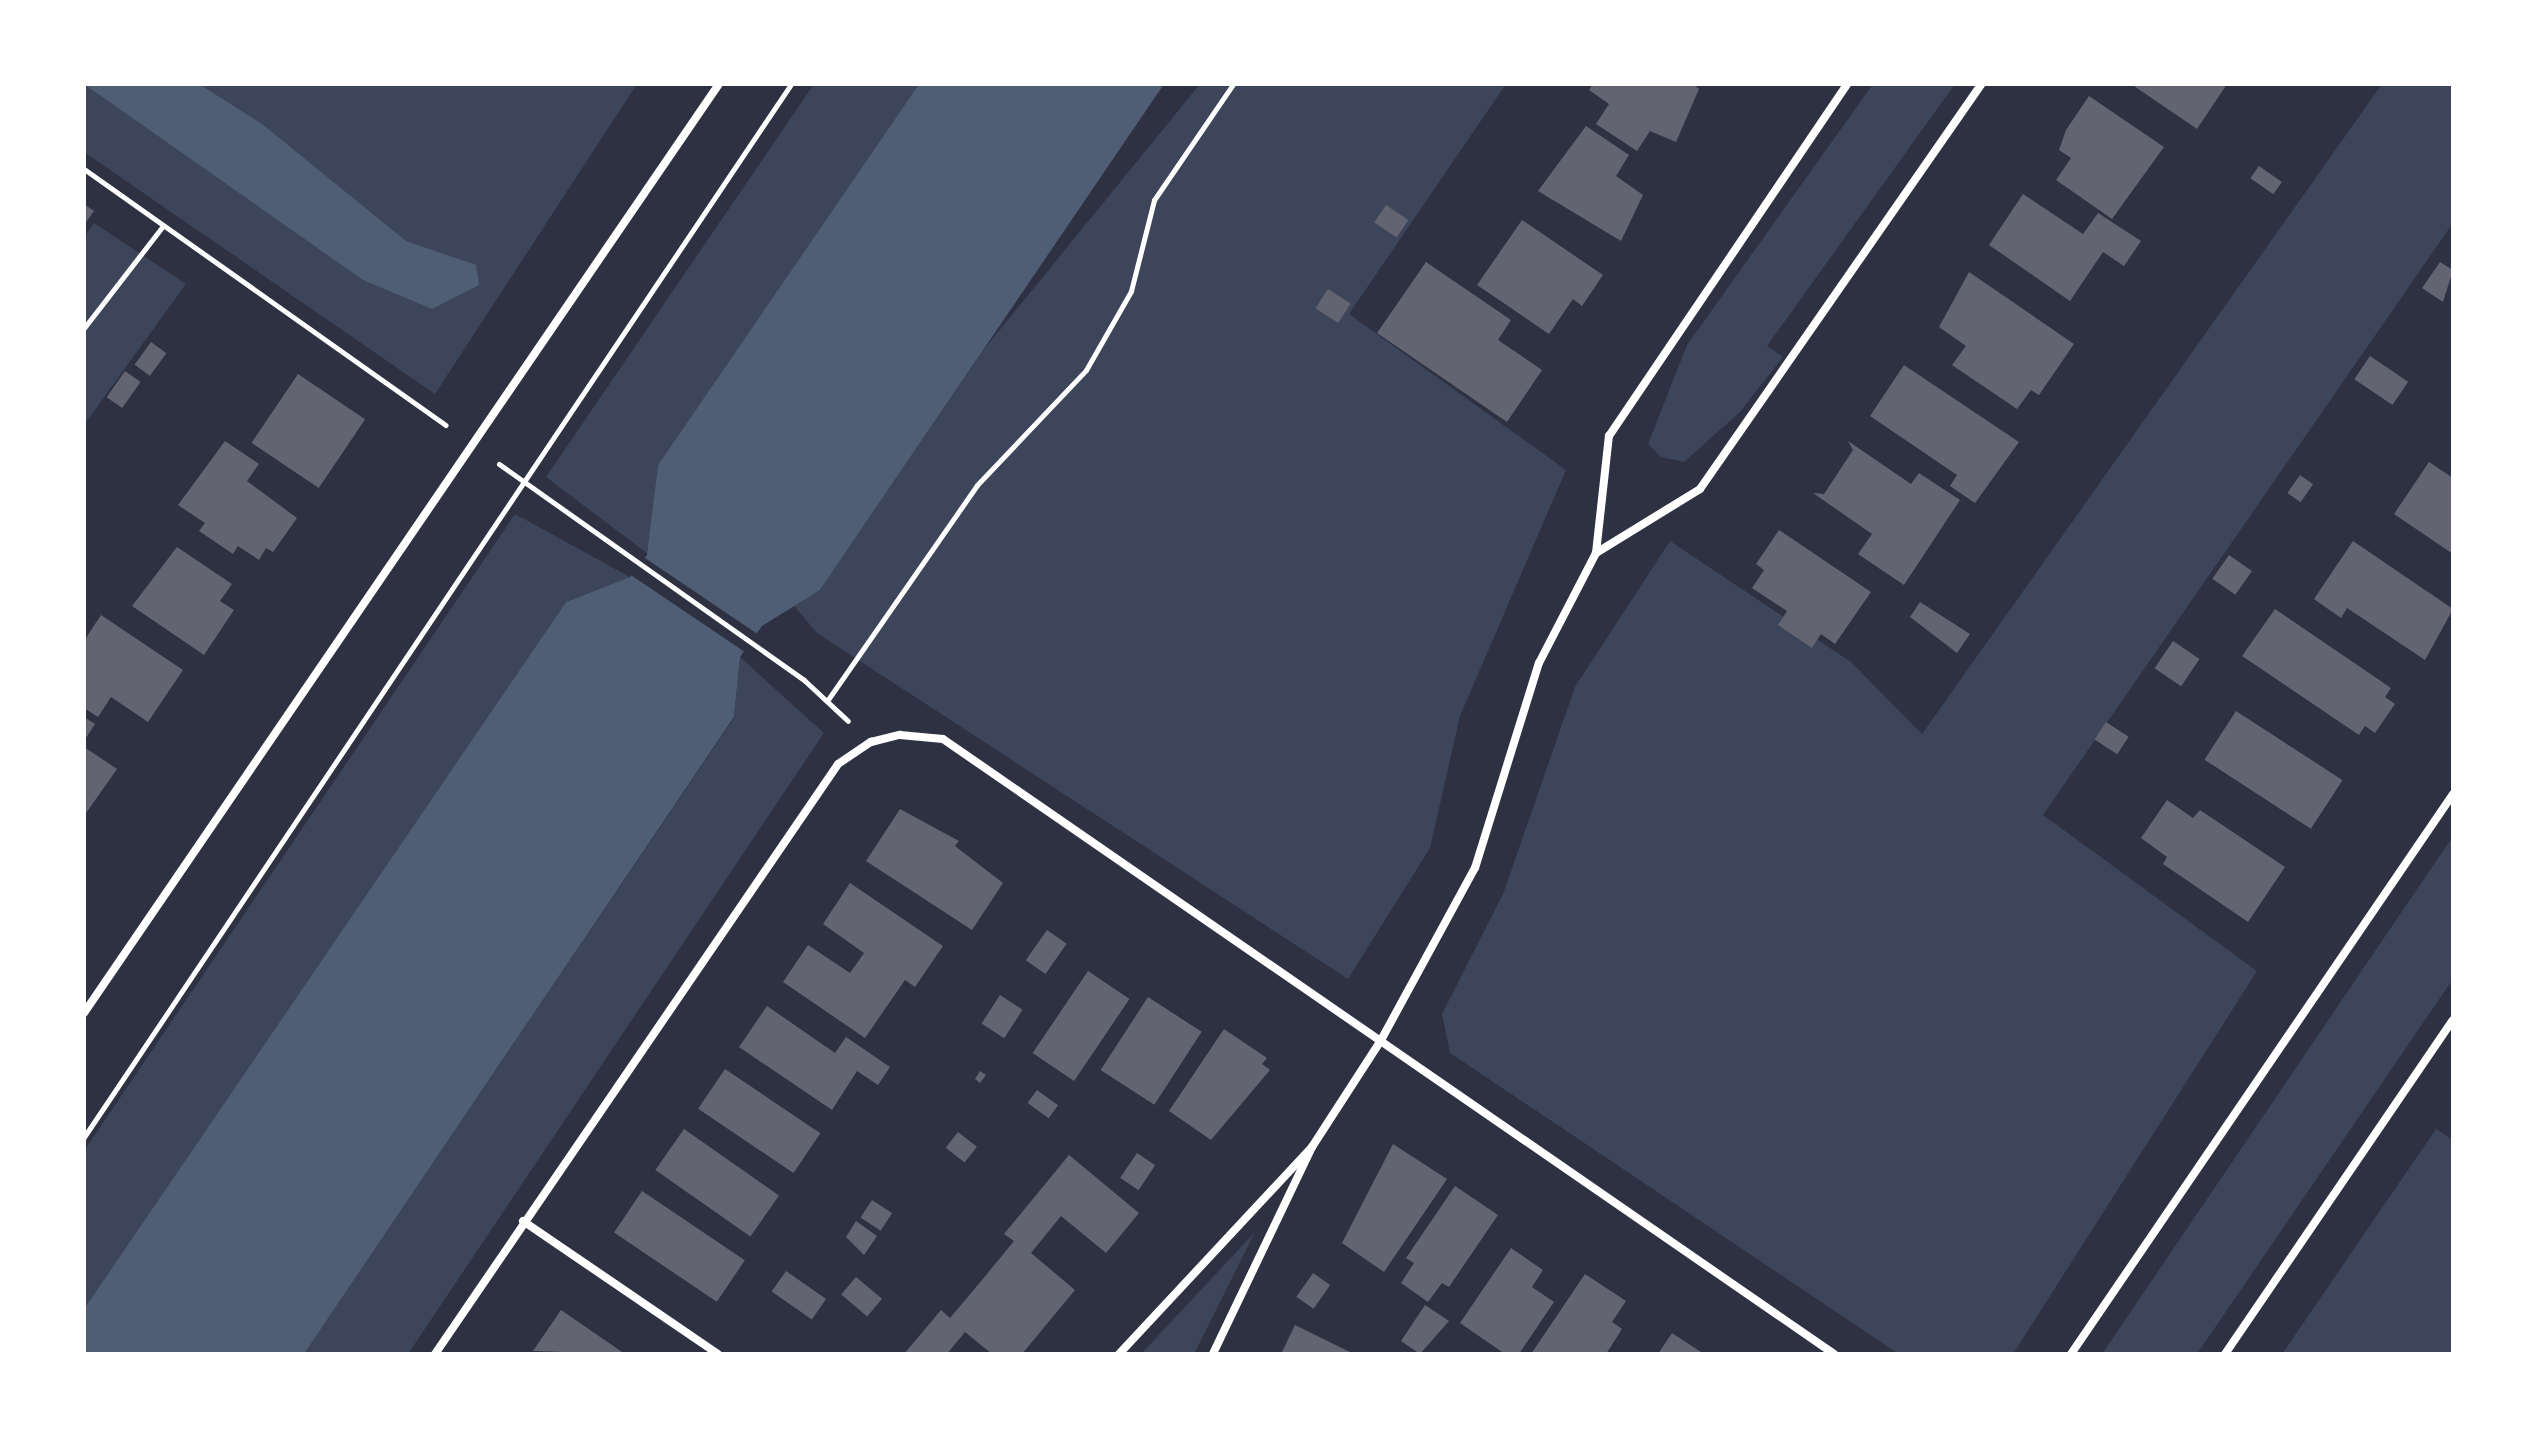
<!DOCTYPE html>
<html>
<head>
<meta charset="utf-8">
<style>
  body { margin:0 }
  #map { position:relative; width:2537px; height:1438px; overflow:hidden; background:#2d3142; font-family:"Fira Sans Condensed",sans-serif }
  div>[style] { position:absolute }
  [style*='--x'] { left:calc(var(--x)*1px); top:calc(var(--y)*1px); width:calc(var(--w)*1px); rotate:calc(var(--a)*1deg) }
  .green>* { inset:0; background:#3c4559 }
  .water>* { inset:0; background:#4f5d75 }
  .pier>* { inset:0; background:#2d3142; transform-origin:0 0 }
  .building>* { inset:0; background:#626471; transform-origin:0 0 }
  .path>* { height:5px; margin:-2.5px; padding:0 2.5px; transform-origin:2.5px; border-radius:2.5px; background:#fff }
  .minor>* { height:8px; margin:-4px; padding:0 4px; transform-origin:4px; border-radius:4px; background:#fff }
  span { translate:-50% -50%; white-space:nowrap; text-align:center; line-height:1.15; -webkit-text-stroke:7px #fff; paint-order:stroke }
  .frame { position:absolute; inset:0; border:86px solid #fff; pointer-events:none }
</style>
</head>
<body>
<div id="map">
  <div class="green">
    <div style="clip-path:polygon(84px 84px,637px 84px,435px 394px,84px 152px)"></div>
    <div style="clip-path:polygon(814px 84px,919px 84px,658px 465px,648px 554px,546px 477px)"></div>
    <div style="clip-path:polygon(1200px 84px,1506px 84px,1349px 314px,1566px 470px,1460px 716px,1430px 848px,1348px 979px,817px 633px,794px 606px,820px 590px,985px 348px)"></div>
    <div style="clip-path:polygon(1873px 84px,1955px 84px,1767px 346px,1783px 357px,1740px 412px,1684px 462px,1661px 457px,1648px 444px,1687px 345px)"></div>
    <div style="clip-path:polygon(2382px 84px,2453px 84px,2453px 223px,2043px 815px,2257px 971px,2013px 1354px,1899px 1354px,1450px 1053px,1442px 1014px,1503px 894px,1575px 687px,1670px 541px,1851px 662px,1922px 734px)"></div>
    <div style="clip-path:polygon(94px 223px,186px 284px,84px 425px,84px 237px)"></div>
    <div style="clip-path:polygon(515px 514px,630px 577px,566px 602px,84px 1309px,84px 1151px)"></div>
    <div style="clip-path:polygon(740px 657px,824px 733px,408px 1354px,304px 1354px,734px 718px)"></div>
    <div style="clip-path:polygon(2453px 836px,2453px 979px,2197px 1354px,2102px 1354px)"></div>
    <div style="clip-path:polygon(2436px 1129px,2453px 1140px,2453px 1354px,2282px 1354px)"></div>
    <div style="clip-path:polygon(1255px 1232px,1194px 1354px,1141px 1354px)"></div>
  </div>
  <div class="water">
    <div style="clip-path:polygon(84px 84px,199px 84px,262px 124px,406px 241px,476px 265px,479px 285px,432px 309px,363px 280px)"></div>
    <div style="clip-path:polygon(919px 84px,1164px 84px,820px 590px,762px 626px,740px 657px,734px 717px,304px 1354px,84px 1354px,84px 1309px,566px 602px,630px 577px,647px 555px,658px 465px)"></div>
  </div>
  <div class="pier">
    <div style="left:642px;top:556px;width:142px;height:22px;rotate:34deg"></div>
  </div>
  <div class="building">
    <div style="clip-path:polygon(1593px 84px,1693px 84px,1699px 89px,1676px 142px,1650px 131px,1637px 151px,1596px 124px,1609px 104px,1589px 90px)"></div>
    <div style="clip-path:polygon(2131px 84px,2227px 84px,2197px 129px)"></div>
    <div style="clip-path:polygon(2089px 96px,2164px 147px,2112px 219px,2056px 180px,2071px 158px,2059px 150px,2066px 130px)"></div>
    <div style="clip-path:polygon(1586px 126px,1629px 155px,1616px 176px,1643px 195px,1621px 241px,1538px 191px)"></div>
    <div style="left:2259px;top:166px;width:28px;height:15px;rotate:35deg"></div>
    <div style="clip-path:polygon(2023px 194px,2083px 234px,2098px 213px,2141px 241px,2124px 266px,2103px 252px,2070px 301px,1989px 245px)"></div>
    <div style="clip-path:polygon(84px 204px,94px 211px,84px 225px)"></div>
    <div style="left:1386px;top:205px;width:27px;height:21px;rotate:34deg"></div>
    <div style="clip-path:polygon(1522px 220px,1603px 275px,1582px 306px,1573px 299px,1549px 334px,1477px 285px)"></div>
    <div style="clip-path:polygon(1426px 262px,1511px 320px,1498px 340px,1542px 370px,1507px 422px,1377px 333px)"></div>
    <div style="clip-path:polygon(2440px 262px,2453px 270px,2443px 302px,2422px 288px)"></div>
    <div style="clip-path:polygon(1969px 272px,2074px 344px,2039px 395px,2031px 390px,2017px 409px,1952px 365px,1966px 346px,1939px 327px)"></div>
    <div style="left:1328px;top:289px;width:27px;height:23px;rotate:33deg"></div>
    <div style="left:151px;top:342px;width:19px;height:28px;rotate:36deg"></div>
    <div style="left:2370px;top:356px;width:46px;height:28px;rotate:34deg"></div>
    <div style="clip-path:polygon(1904px 365px,2019px 442px,1975px 503px,1950px 486px,1957px 475px,1870px 416px)"></div>
    <div style="left:125px;top:371px;width:19px;height:32px;rotate:35deg"></div>
    <div style="left:298px;top:374px;width:81px;height:83px;rotate:34deg"></div>
    <div style="clip-path:polygon(225px 441px,259px 464px,247px 481px,297px 518px,273px 552px,266px 548px,259px 560px,238px 546px,233px 554px,199px 531px,205px 523px,178px 505px)"></div>
    <div style="clip-path:polygon(1848px 441px,1911px 484px,1919px 473px,1960px 500px,1904px 585px,1858px 554px,1872px 534px,1813px 493px,1824px 494px,1853px 450px)"></div>
    <div style="clip-path:polygon(2429px 462px,2453px 478px,2453px 554px,2394px 514px)"></div>
    <div style="left:2300px;top:475px;width:16px;height:22px;rotate:35deg"></div>
    <div style="clip-path:polygon(1779px 530px,1871px 592px,1835px 644px,1821px 634px,1812px 648px,1778px 625px,1787px 611px,1752px 588px,1764px 570px,1756px 564px)"></div>
    <div style="clip-path:polygon(2353px 541px,2453px 609px,2425px 660px,2347px 608px,2341px 618px,2314px 599px)"></div>
    <div style="clip-path:polygon(177px 547px,232px 584px,220px 601px,234px 610px,204px 655px,132px 606px)"></div>
    <div style="left:2229px;top:555px;width:28px;height:29px;rotate:35deg"></div>
    <div style="clip-path:polygon(1920px 602px,1970px 634px,1957px 653px,1910px 617px)"></div>
    <div style="clip-path:polygon(2275px 609px,2391px 688px,2385px 697px,2395px 704px,2375px 733px,2365px 726px,2359px 735px,2242px 656px)"></div>
    <div style="clip-path:polygon(101px 615px,183px 670px,148px 722px,111px 697px,98px 717px,84px 708px,84px 641px)"></div>
    <div style="left:2173px;top:641px;width:32px;height:33px;rotate:34deg"></div>
    <div style="left:2236px;top:711px;width:127px;height:58px;rotate:33deg"></div>
    <div style="clip-path:polygon(84px 717px,95px 724px,84px 741px)"></div>
    <div style="left:2106px;top:722px;width:27px;height:21px;rotate:33deg"></div>
    <div style="clip-path:polygon(84px 747px,117px 769px,84px 816px)"></div>
    <div style="clip-path:polygon(2167px 800px,2193px 818px,2200px 810px,2285px 867px,2248px 922px,2163px 864px,2167px 857px,2141px 838px)"></div>
    <div style="clip-path:polygon(900px 809px,959px 841px,955px 846px,1003px 883px,972px 930px,866px 861px)"></div>
    <div style="clip-path:polygon(850px 883px,943px 946px,915px 987px,905px 980px,865px 1038px,783px 982px,808px 945px,850px 973px,864px 953px,823px 924px)"></div>
    <div style="left:1047px;top:930px;width:24px;height:37px;rotate:35deg"></div>
    <div style="left:1088px;top:971px;width:50px;height:99px;rotate:34deg"></div>
    <div style="left:1000px;top:995px;width:27px;height:34px;rotate:33deg"></div>
    <div style="left:1148px;top:997px;width:64px;height:87px;rotate:33deg"></div>
    <div style="clip-path:polygon(767px 1006px,835px 1053px,846px 1037px,890px 1067px,878px 1085px,857px 1071px,832px 1110px,739px 1047px)"></div>
    <div style="clip-path:polygon(1224px 1029px,1267px 1058px,1262px 1064px,1270px 1070px,1211px 1140px,1169px 1111px)"></div>
    <div style="left:725px;top:1069px;width:115px;height:48px;rotate:34deg"></div>
    <div style="clip-path:polygon(980px 1071px,986px 1075px,980px 1083px,975px 1079px)"></div>
    <div style="left:1037px;top:1090px;width:26px;height:16px;rotate:36deg"></div>
    <div style="left:684px;top:1129px;width:116px;height:50px;rotate:35deg"></div>
    <div style="left:958px;top:1132px;width:24px;height:20px;rotate:38deg"></div>
    <div style="clip-path:polygon(1393px 1144px,1447px 1179px,1384px 1272px,1342px 1243px)"></div>
    <div style="left:1137px;top:1153px;width:22px;height:30px;rotate:34deg"></div>
    <div style="clip-path:polygon(1069px 1155px,1139px 1213px,1106px 1253px,1061px 1216px,1031px 1253px,1075px 1290px,1022px 1354px,992px 1354px,965px 1332px,947px 1354px,904px 1354px,941px 1310px,950px 1318px,982px 1280px,1014px 1241px,1004px 1234px)"></div>
    <div style="clip-path:polygon(1455px 1186px,1498px 1215px,1449px 1287px,1442px 1283px,1428px 1302px,1401px 1283px,1414px 1263px,1406px 1258px)"></div>
    <div style="left:642px;top:1191px;width:124px;height:50px;rotate:34deg"></div>
    <div style="left:872px;top:1200px;width:24px;height:21px;rotate:33deg"></div>
    <div style="clip-path:polygon(856px 1221px,877px 1236px,864px 1255px,846px 1237px)"></div>
    <div style="clip-path:polygon(1511px 1248px,1543px 1270px,1532px 1287px,1554px 1302px,1519px 1354px,1505px 1354px,1460px 1323px)"></div>
    <div style="left:786px;top:1271px;width:49px;height:25px;rotate:35deg"></div>
    <div style="left:1313px;top:1273px;width:21px;height:29px;rotate:35deg"></div>
    <div style="clip-path:polygon(1585px 1274px,1626px 1301px,1612px 1322px,1622px 1329px,1606px 1354px,1531px 1354px)"></div>
    <div style="left:856px;top:1277px;width:34px;height:23px;rotate:40deg"></div>
    <div style="clip-path:polygon(1425px 1305px,1449px 1321px,1420px 1354px,1401px 1341px)"></div>
    <div style="clip-path:polygon(561px 1310px,625px 1354px,533px 1351px)"></div>
    <div style="clip-path:polygon(1295px 1325px,1354px 1354px,1281px 1354px)"></div>
    <div style="clip-path:polygon(1672px 1333px,1704px 1354px,1658px 1354px)"></div>
  </div>
  <div class="path">
    <div style="--x:84;--y:169;--w:443;--a:35.3"></div>
    <div style="--x:84;--y:328;--w:128;--a:-52.3"></div>
    <div style="--x:499;--y:464;--w:374;--a:35.3"></div>
    <div style="--x:804;--y:680;--w:60;--a:43"></div>
    <div style="--x:827;--y:701;--w:263;--a:-55.2"></div>
    <div style="--x:977;--y:485;--w:158;--a:-46.5"></div>
    <div style="--x:1086;--y:370;--w:91;--a:-60.3"></div>
    <div style="--x:1131;--y:291;--w:94;--a:-75.8"></div>
    <div style="--x:1154;--y:200;--w:140;--a:-55.7"></div>
    <div style="--x:84;--y:1137;--w:1268;--a:-56.12"></div>
  </div>
  <div class="minor">
    <div style="--x:1596;--y:553;--w:122;--a:-31.6"></div>
    <div style="--x:1700;--y:489;--w:494;--a:-55.2"></div>
    <div style="--x:84;--y:1013;--w:1125;--a:-55.65"></div>
    <div style="--x:1312;--y:1147;--w:125;--a:-57.1"></div>
    <div style="--x:1380;--y:1042;--w:198;--a:-61.4"></div>
    <div style="--x:1475;--y:868;--w:215;--a:-72.7"></div>
    <div style="--x:1539;--y:663;--w:124;--a:-62.6"></div>
    <div style="--x:1596;--y:553;--w:118;--a:-83.7"></div>
    <div style="--x:1609;--y:436;--w:425;--a:-55.9"></div>
    <div style="--x:523;--y:1221;--w:236;--a:34.3"></div>
    <div style="--x:435;--y:1354;--w:714;--a:-55.66"></div>
    <div style="--x:838;--y:764;--w:40;--a:-34"></div>
    <div style="--x:871;--y:742;--w:30;--a:-14"></div>
    <div style="--x:900;--y:735;--w:43;--a:5.3"></div>
    <div style="--x:943;--y:739;--w:1083;--a:34.61"></div>
    <div style="--x:1119;--y:1354;--w:283;--a:-47"></div>
    <div style="--x:1312;--y:1147;--w:229;--a:115.6"></div>
    <div style="--x:2071;--y:1354;--w:678;--a:-55.7"></div>
    <div style="--x:2225;--y:1354;--w:404;--a:-55.7"></div>
  </div>
  <div class="frame"></div>
</div>
</body>
</html>
